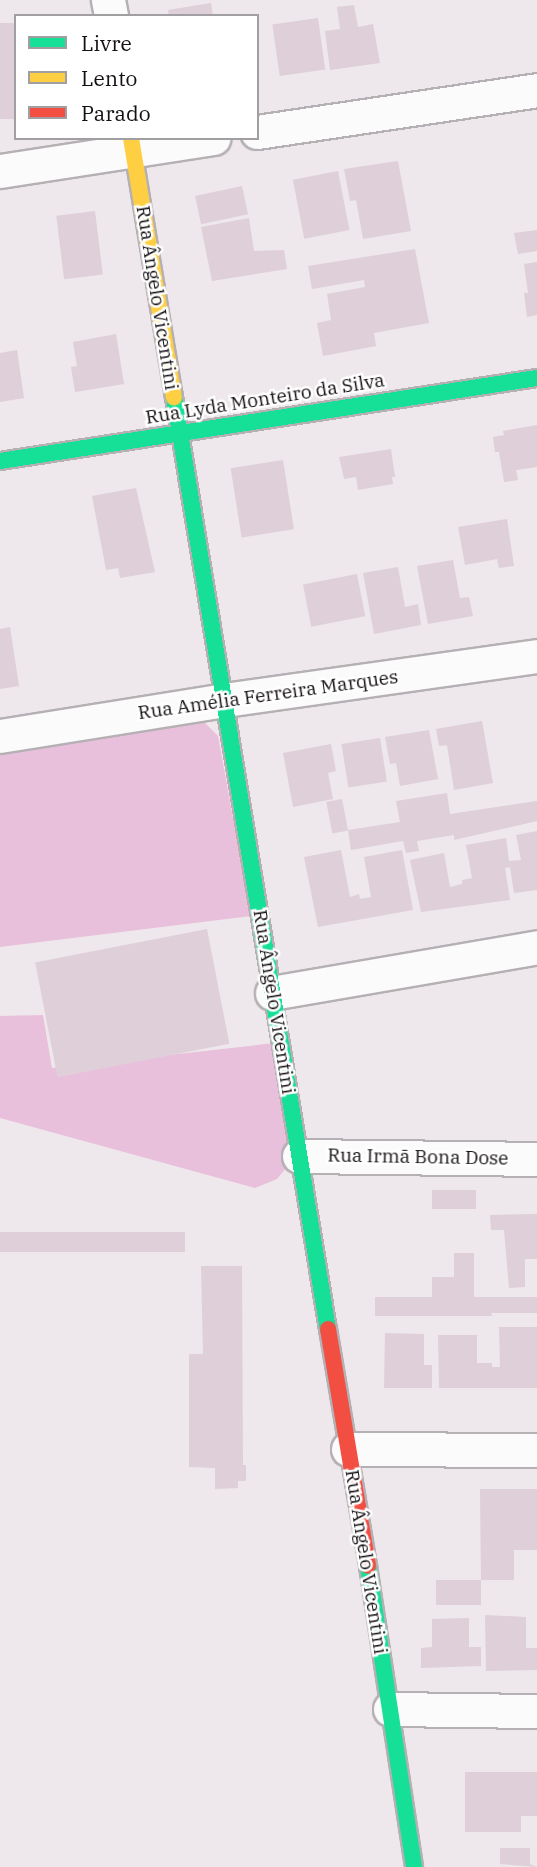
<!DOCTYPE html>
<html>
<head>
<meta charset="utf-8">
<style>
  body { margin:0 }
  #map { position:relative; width:537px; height:1867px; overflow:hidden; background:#eee7ec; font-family:"IBM Plex Serif",serif }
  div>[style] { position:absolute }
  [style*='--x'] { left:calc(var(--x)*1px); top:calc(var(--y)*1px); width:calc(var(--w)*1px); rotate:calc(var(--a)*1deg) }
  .green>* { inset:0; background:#e8c0dc }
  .building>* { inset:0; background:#decfd9; transform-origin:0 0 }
  .roads { filter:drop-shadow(2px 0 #b5b0b4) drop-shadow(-2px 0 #b5b0b4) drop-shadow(0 2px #b5b0b4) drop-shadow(0 -2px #b5b0b4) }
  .street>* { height:33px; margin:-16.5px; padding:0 16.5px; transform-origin:16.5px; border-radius:16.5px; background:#fcfbfc }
  .fast>* { height:16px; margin:-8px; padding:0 8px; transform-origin:8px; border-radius:8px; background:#16e098 }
  .slow>* { height:16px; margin:-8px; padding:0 8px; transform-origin:8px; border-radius:8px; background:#ffcf43 }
  .jam>* { height:16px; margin:-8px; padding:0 8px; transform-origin:8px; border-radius:8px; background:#f24e42 }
  span { translate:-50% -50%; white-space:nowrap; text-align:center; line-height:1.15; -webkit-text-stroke:5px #fff; paint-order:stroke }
  .street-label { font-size:19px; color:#151013 }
  .legend { position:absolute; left:14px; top:14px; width:245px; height:126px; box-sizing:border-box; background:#fff; border:2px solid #a19fa1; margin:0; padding:9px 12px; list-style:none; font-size:21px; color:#151013 }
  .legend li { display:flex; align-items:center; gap:14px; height:35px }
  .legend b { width:35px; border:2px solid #a19fa1 }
</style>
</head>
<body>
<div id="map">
  <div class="green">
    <div style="clip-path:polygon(181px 713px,203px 721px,218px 736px,251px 916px,0 947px,0 744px)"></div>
    <div style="clip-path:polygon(43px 1015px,52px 1068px,275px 1043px,294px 1158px,277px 1179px,255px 1188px,0 1118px,0 1016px)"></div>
  </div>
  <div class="building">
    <div style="clip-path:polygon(211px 3px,213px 16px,169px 16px,168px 10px)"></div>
    <div style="clip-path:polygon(354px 5px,358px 27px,373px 24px,380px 63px,330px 70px,325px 31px,340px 29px,337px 7px)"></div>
    <div style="left:318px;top:18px;width:52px;height:46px;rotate:82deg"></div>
    <div style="left:16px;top:23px;width:96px;height:16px;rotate:90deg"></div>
    <div style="clip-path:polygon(398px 161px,411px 231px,363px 239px,356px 200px,350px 201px,344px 169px)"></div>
    <div style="left:338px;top:171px;width:60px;height:46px;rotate:79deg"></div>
    <div style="left:242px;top:186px;width:29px;height:48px;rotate:78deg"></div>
    <div style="left:95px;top:211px;width:64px;height:39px;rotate:83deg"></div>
    <div style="clip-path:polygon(249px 218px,254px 251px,284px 250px,287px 269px,212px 281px,201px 227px)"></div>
    <div style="clip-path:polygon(537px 230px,537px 251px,518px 254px,514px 233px)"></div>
    <div style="clip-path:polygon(415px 249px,429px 323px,374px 333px,376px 346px,323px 356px,317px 323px,331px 320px,327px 294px,365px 287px,364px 280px,312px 289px,308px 266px)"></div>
    <div style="clip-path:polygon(537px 262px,537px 315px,527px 317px,524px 293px,528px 293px,524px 264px)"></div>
    <div style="clip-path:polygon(116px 334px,124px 384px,75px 392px,71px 367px,77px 366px,73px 342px)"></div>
    <div style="clip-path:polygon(17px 350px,24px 398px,0 402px,0 353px)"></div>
    <div style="clip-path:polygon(537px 425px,537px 467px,516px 470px,518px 480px,504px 482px,499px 452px,495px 452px,493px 437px,504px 435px,503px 431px)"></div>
    <div style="clip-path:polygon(391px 449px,395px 477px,392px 477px,393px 484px,358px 490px,356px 477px,344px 479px,339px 457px)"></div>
    <div style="left:283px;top:460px;width:70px;height:53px;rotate:81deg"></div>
    <div style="clip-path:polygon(136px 488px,155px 572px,120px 578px,118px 568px,106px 570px,92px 496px)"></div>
    <div style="clip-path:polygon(507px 519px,514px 566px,499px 568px,497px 559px,465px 565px,458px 527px)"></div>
    <div style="clip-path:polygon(453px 560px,460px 598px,469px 597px,473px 616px,428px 624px,417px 566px)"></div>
    <div style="clip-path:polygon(398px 567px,405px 607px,418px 604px,421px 625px,374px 634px,363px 573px)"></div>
    <div style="left:357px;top:574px;width:43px;height:55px;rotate:79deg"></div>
    <div style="clip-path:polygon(10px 627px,19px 686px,0 689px,0 629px)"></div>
    <div style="clip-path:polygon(482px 721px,493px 783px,454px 790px,447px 745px,439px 746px,436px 729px)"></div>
    <div style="clip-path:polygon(429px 730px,438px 779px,400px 786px,396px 763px,390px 764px,385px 737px)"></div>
    <div style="left:380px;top:738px;width:44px;height:39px;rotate:81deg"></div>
    <div style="clip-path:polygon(331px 744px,336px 771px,328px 773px,333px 799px,293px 807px,283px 753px)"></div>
    <div style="clip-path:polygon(447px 793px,450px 814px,537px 801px,537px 821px,454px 840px,454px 835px,417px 841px,419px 851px,406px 853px,403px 841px,351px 850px,348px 830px,400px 822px,396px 801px)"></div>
    <div style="left:342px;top:799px;width:32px;height:16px;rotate:79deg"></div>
    <div style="clip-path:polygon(537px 831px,537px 890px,514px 893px,510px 867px,505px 868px,510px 900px,421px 912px,410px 860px,444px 853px,450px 887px,462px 884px,462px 880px,472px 878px,466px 845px,506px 838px,509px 861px,521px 860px,516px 835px)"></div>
    <div style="clip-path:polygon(341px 850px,350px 897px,359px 894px,360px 899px,371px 897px,364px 857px,402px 850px,413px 910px,318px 927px,304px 857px)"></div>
    <div style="left:207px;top:929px;width:117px;height:175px;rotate:79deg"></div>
    <div style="left:432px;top:1190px;width:44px;height:19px"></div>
    <div style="clip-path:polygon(537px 1214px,537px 1259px,525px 1259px,525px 1287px,509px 1288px,504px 1230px,491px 1230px,490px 1215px)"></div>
    <div style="left:185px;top:1232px;width:20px;height:185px;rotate:90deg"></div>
    <div style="clip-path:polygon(454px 1253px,474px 1253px,474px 1297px,537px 1297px,537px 1313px,491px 1313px,492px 1316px,375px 1316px,375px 1297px,432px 1297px,432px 1277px,454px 1277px)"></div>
    <div style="clip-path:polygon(201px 1266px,242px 1266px,243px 1465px,246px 1465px,246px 1481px,238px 1481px,238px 1488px,215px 1489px,215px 1468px,189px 1467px,189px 1354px,203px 1354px)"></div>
    <div style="clip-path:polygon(499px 1327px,537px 1327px,537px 1388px,439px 1388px,438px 1335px,477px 1335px,477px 1363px,492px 1363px,492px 1367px,500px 1367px)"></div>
    <div style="clip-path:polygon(385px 1333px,424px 1334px,424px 1365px,432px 1365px,432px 1388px,384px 1388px)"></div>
    <div style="clip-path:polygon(480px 1489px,537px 1489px,537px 1550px,514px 1550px,514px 1580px,481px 1580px)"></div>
    <div style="left:436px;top:1580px;width:45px;height:25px"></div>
    <div style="clip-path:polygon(485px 1615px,526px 1617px,526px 1648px,537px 1648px,537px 1670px,486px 1671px)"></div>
    <div style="clip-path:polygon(469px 1618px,469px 1647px,481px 1647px,481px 1666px,421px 1668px,421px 1648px,432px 1647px,432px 1619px)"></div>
    <div style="clip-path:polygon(465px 1772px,537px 1772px,537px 1816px,521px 1816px,521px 1832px,465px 1832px)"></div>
    <div style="clip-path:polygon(500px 1848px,530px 1848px,530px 1864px,537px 1867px,500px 1864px)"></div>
  </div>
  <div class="roads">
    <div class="street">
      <div style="--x:108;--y:0;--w:16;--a:79"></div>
      <div style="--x:257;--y:132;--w:283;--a:-8.5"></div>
      <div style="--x:0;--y:171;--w:216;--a:-8.8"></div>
      <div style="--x:0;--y:736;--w:227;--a:-9.1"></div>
      <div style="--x:224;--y:700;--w:316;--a:-8"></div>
      <div style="--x:272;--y:993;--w:269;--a:-9.8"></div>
      <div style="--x:299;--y:1156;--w:238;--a:0.7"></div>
      <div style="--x:348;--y:1449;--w:189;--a:0.3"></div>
      <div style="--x:390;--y:1709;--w:147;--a:0.8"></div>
    </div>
    <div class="fast">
      <div style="--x:174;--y:397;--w:945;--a:80.62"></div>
      <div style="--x:0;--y:461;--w:543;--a:-8.79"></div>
      <div style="--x:368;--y:1566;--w:304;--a:81.3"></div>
    </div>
    <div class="slow">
      <div style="--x:131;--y:138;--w:263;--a:80.6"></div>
    </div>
    <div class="jam">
      <div style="--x:328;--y:1329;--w:240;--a:80.4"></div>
    </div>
  </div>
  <div class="street-label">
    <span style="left:157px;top:298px;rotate:81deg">Rua Ângelo Vicentini</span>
    <span style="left:265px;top:399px;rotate:-9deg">Rua Lyda Monteiro da Silva</span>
    <span style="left:268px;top:695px;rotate:-8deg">Rua Amélia Ferreira Marques</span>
    <span style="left:274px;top:1002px;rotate:81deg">Rua Ângelo Vicentini</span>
    <span style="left:418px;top:1157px;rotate:1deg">Rua Irmã Bona Dose</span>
    <span style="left:366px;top:1562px;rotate:81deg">Rua Ângelo Vicentini</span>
  </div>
  <ul class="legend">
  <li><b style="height:9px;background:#16e098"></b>Livre</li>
  <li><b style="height:9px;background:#ffcf43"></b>Lento</li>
  <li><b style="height:9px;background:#f24e42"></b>Parado</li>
  </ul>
</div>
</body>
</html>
